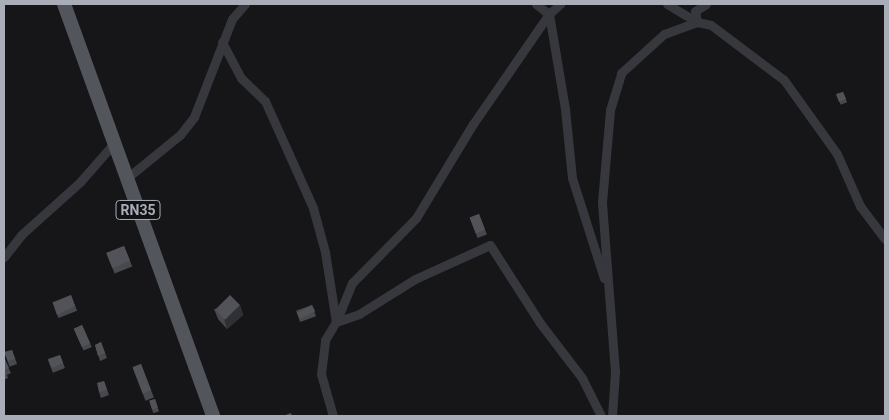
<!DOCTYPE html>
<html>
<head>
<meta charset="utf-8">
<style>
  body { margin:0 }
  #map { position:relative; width:889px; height:420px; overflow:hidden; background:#161618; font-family:Roboto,sans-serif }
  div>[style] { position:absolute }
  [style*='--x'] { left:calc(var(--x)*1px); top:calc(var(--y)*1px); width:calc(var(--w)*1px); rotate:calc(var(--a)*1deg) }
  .minor>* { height:9px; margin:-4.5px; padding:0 4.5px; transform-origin:4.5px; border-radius:4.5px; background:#37383d }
  .primary>* { height:14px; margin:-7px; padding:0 7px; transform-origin:7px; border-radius:7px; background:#53555c }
  .wall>* { inset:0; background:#47494d; transform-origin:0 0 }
  .shaded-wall>* { inset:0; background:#2f3033 }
  .building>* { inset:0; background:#525359; transform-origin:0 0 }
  span { translate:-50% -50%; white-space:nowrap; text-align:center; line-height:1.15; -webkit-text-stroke:4px #111113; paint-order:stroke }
  .shield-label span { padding:1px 4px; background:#111113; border:1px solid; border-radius:4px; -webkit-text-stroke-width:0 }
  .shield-label { font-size:14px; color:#a8adb8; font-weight:700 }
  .frame { position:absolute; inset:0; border:5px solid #a8adb8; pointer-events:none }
</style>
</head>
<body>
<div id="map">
  <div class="minor">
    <div style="--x:536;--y:4;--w:16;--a:38"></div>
    <div style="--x:549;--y:14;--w:96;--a:80.4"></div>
    <div style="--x:565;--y:109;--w:69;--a:84.2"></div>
    <div style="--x:572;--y:178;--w:105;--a:72.3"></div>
    <div style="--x:667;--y:4;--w:35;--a:31"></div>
    <div style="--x:697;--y:22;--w:11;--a:-100"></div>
    <div style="--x:695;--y:11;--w:13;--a:-32"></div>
    <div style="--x:222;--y:42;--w:41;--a:62.2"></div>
    <div style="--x:241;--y:78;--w:33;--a:44"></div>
    <div style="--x:265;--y:101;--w:117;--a:65.8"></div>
    <div style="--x:313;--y:208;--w:46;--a:74.7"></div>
    <div style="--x:325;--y:252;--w:71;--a:81.1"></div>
    <div style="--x:127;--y:178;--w:68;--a:-39.1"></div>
    <div style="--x:180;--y:135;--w:23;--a:-52"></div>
    <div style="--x:194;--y:117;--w:105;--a:-68.8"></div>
    <div style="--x:232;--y:19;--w:20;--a:-49"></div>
    <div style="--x:4;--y:257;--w:28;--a:-52"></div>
    <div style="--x:21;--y:235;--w:79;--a:-41.9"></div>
    <div style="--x:80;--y:182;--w:53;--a:-48.8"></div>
    <div style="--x:336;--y:322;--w:42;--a:-67.7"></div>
    <div style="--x:352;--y:283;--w:91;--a:-45.4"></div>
    <div style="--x:416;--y:218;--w:110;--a:-58.8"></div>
    <div style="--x:473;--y:124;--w:134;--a:-55.4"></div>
    <div style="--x:549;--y:14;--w:15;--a:-42"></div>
    <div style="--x:333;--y:416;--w:44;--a:-105.9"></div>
    <div style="--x:321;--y:374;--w:34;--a:-83"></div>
    <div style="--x:325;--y:340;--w:21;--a:-59"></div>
    <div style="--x:336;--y:322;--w:24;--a:-19"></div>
    <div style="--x:359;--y:314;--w:66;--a:-32"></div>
    <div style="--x:415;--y:279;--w:82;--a:-24.4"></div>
    <div style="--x:490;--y:245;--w:93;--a:57.3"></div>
    <div style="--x:540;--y:323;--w:69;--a:52.6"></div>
    <div style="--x:582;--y:378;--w:42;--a:63.4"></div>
    <div style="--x:612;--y:416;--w:44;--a:-86.1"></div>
    <div style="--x:615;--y:372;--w:170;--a:-94.4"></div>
    <div style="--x:602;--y:202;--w:92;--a:-85"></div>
    <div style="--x:610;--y:110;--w:39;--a:-73"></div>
    <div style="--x:621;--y:73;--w:58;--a:-42.2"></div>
    <div style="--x:664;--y:34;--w:35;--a:-20"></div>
    <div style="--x:697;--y:22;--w:14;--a:12"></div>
    <div style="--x:711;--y:25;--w:91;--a:37"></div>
    <div style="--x:784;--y:80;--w:91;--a:54.4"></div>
    <div style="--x:837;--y:154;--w:57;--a:66.1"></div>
    <div style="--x:860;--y:206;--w:41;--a:52.9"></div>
  </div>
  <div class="primary">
    <div style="--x:64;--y:4;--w:438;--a:70.1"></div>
  </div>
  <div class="wall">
    <div style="left:843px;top:92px;width:11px;height:7px;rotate:68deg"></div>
    <div style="left:479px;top:214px;width:22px;height:10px;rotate:69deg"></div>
    <div style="left:124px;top:246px;width:22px;height:19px;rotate:68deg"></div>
    <div style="left:71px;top:295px;width:17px;height:20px;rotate:69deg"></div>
    <div style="clip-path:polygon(240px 305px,243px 315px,227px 329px,218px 319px,214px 309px)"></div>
    <div style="left:312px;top:305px;width:12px;height:17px;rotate:70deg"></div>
    <div style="left:82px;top:325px;width:24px;height:9px;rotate:66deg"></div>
    <div style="clip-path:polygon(101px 342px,107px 358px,100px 361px,95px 345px)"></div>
    <div style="left:12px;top:350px;width:15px;height:8px;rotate:70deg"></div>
    <div style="left:60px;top:355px;width:14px;height:13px;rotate:69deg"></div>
    <div style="clip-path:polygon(4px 359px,11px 373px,7px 375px,8px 378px,4px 380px)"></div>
    <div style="left:141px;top:364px;width:36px;height:9px;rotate:69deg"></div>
    <div style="clip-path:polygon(104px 381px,109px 395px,101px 398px,99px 392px)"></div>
    <div style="left:155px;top:399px;width:13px;height:6px;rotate:72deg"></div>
  </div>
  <div class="shaded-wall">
    <div style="clip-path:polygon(240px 305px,243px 315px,227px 329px,224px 319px)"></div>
  </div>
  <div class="building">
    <div style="clip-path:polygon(843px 92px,846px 99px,839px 102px,836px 94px)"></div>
    <div style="left:479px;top:214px;width:17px;height:10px;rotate:69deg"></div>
    <div style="left:124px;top:246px;width:16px;height:19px;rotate:68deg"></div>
    <div style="clip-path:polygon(71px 295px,75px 306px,57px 315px,53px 303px)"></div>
    <div style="left:230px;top:295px;width:14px;height:21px;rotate:45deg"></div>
    <div style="left:312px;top:305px;width:7px;height:17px;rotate:63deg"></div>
    <div style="left:82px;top:325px;width:20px;height:9px;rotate:66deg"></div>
    <div style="clip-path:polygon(101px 342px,105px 353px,98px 356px,95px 345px)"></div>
    <div style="clip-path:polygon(12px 350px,15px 359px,8px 361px,4px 352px)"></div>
    <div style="clip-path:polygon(60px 355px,63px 363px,52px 368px,48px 359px)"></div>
    <div style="clip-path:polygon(4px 359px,5px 359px,9px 368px,5px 370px,6px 373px,4px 374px)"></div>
    <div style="left:141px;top:364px;width:28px;height:9px;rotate:69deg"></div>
    <div style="clip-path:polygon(104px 381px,107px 390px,99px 392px,97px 383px)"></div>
    <div style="left:155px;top:399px;width:9px;height:6px;rotate:72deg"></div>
    <div style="clip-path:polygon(291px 413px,292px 416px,283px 416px)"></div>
  </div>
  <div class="shield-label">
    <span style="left:138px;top:210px">RN35</span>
  </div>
  <div class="frame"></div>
</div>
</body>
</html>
